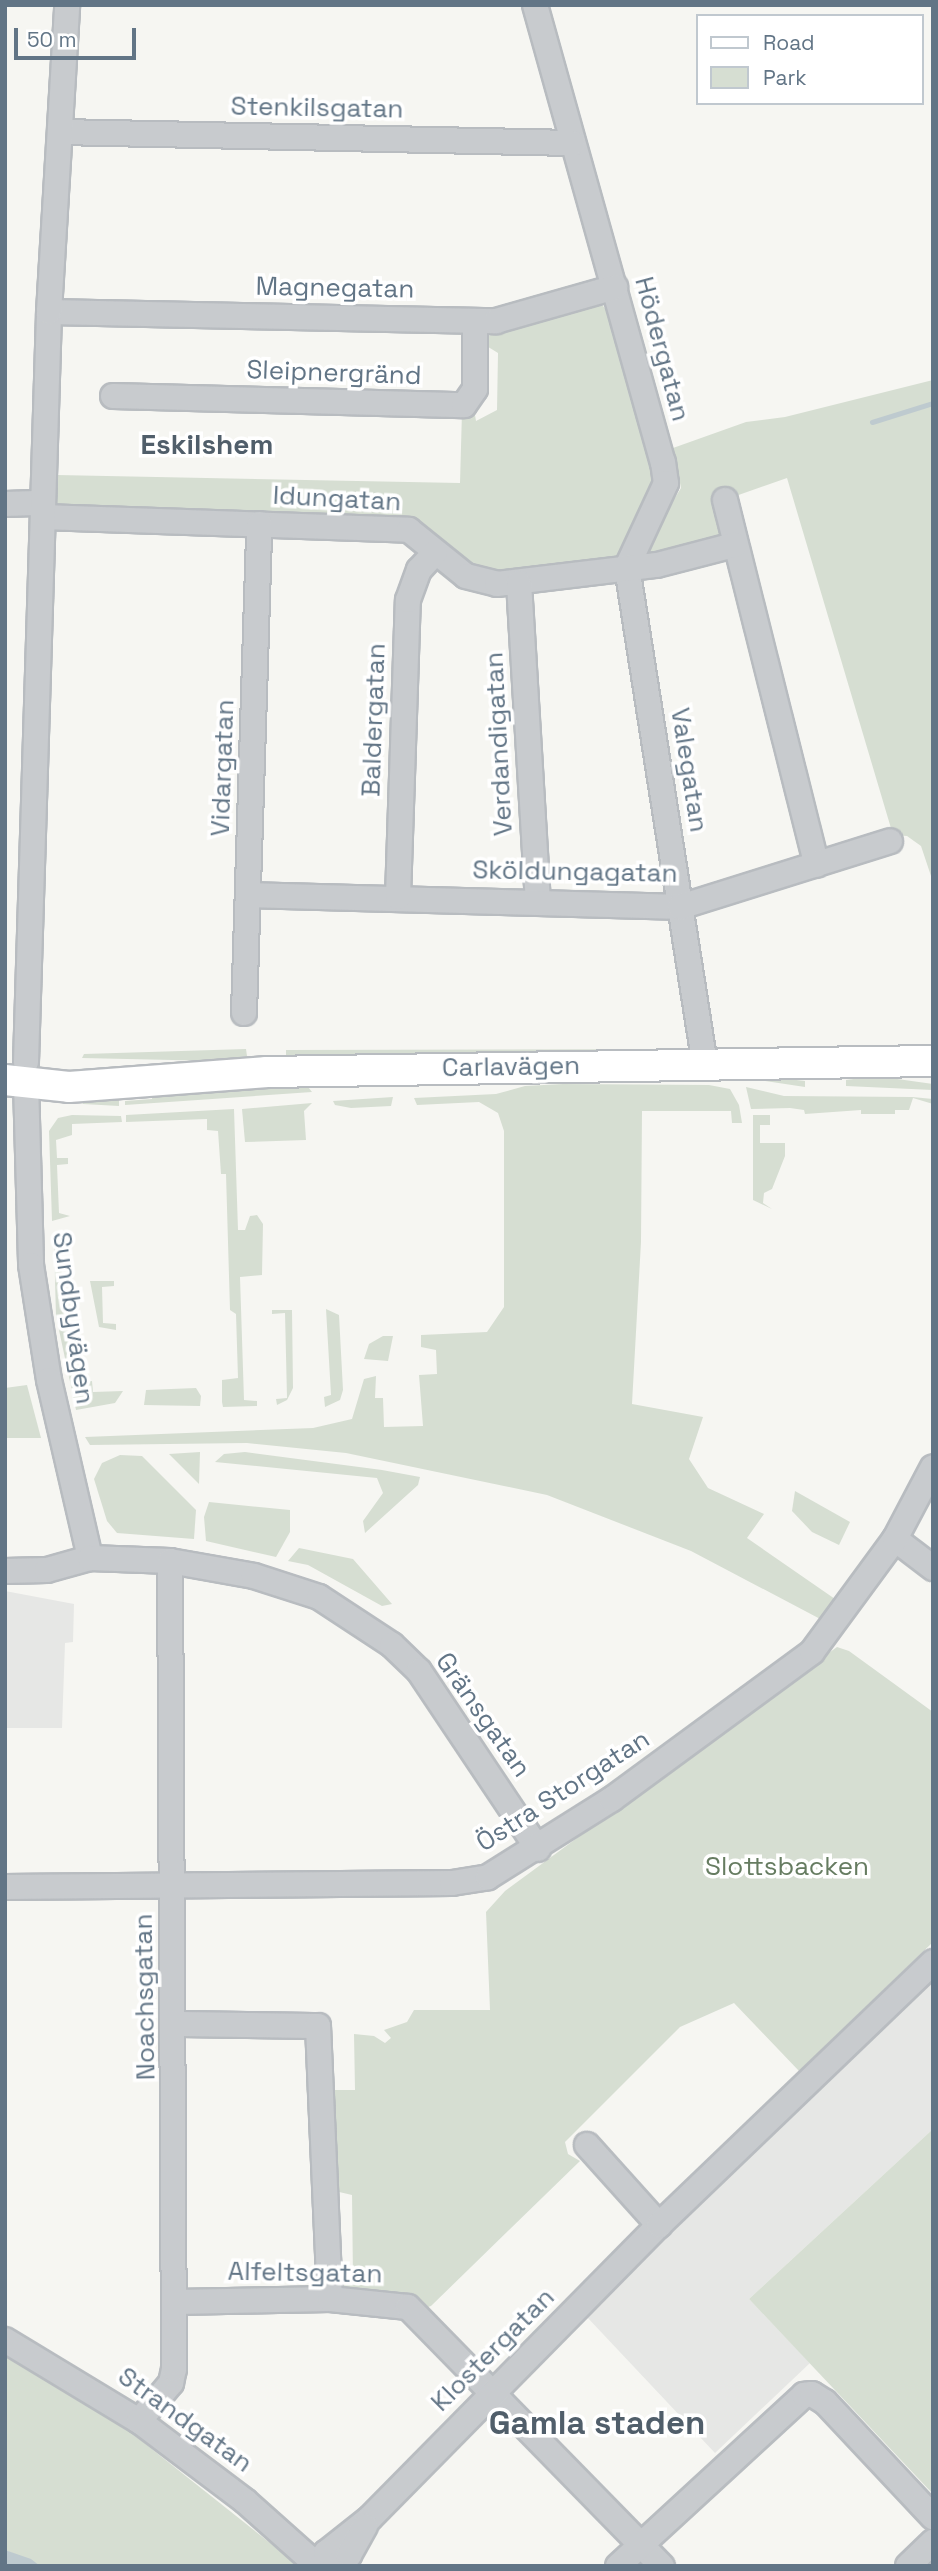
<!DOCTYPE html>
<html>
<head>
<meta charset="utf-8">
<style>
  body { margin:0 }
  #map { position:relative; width:938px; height:2571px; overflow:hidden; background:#f6f6f2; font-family:"Space Grotesk",sans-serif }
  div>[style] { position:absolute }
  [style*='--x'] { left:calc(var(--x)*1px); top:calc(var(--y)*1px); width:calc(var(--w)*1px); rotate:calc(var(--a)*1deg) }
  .built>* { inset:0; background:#e6e7e5 }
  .green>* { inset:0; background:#d6ded2 }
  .water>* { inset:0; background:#becacf }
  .stream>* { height:5px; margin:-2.5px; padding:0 2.5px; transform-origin:2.5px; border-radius:2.5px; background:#becacf }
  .roads { filter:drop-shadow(2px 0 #b8bcc0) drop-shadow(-2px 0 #b8bcc0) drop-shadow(0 2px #b8bcc0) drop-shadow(0 -2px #b8bcc0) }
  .minor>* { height:24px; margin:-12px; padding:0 12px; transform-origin:12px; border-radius:12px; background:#c8cbce }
  .major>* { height:30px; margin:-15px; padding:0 15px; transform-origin:15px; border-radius:15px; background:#fff }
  span { translate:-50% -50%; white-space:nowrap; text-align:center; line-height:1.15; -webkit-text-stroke:7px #fff; paint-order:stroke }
  .street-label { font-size:26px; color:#627586 }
  .park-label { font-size:26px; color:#667c61 }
  .neighbourhood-label { font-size:28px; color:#505e6a; font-weight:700 }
  .district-label { font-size:33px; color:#505e6a; font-weight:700 }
  .frame { position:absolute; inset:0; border:7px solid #627586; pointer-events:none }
  .legend { position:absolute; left:696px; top:14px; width:228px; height:91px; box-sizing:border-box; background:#fff; border:2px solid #c0c8cf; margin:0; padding:9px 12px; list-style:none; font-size:21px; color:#627586 }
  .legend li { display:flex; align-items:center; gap:14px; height:35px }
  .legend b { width:35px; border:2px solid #c0c8cf }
  .scale { position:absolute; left:14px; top:28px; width:122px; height:32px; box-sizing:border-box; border:4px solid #627586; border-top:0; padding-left:9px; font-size:21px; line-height:24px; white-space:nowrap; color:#627586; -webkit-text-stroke:5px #fff; paint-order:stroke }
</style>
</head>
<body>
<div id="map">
  <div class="built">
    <div style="clip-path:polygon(5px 1591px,74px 1604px,73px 1642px,65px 1643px,62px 1728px,5px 1728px)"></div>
    <div style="clip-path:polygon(933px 1979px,933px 2129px,749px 2299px,810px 2363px,715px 2453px,586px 2316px)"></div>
  </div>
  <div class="green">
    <div style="clip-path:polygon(589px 302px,601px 304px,609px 312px,656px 481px,618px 558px,494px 573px,474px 568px,440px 540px,53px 506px,57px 475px,460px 483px,462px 411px,465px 417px,475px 415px,476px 421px,497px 410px,498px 353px,485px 345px,488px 336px)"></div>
    <div style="clip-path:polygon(933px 380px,933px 882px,921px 846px,907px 836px,893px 835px,787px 478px,730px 498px,723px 538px,647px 557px,644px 548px,681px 488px,673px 448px,746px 422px,785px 417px)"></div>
    <div style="clip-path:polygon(246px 1049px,247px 1056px,218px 1061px,82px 1058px,84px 1054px)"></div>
    <div style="clip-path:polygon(688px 1049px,315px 1059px,286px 1056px,286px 1050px)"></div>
    <div style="clip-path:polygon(762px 1076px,805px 1081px,805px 1087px,745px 1078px)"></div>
    <div style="clip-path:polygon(876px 1076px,933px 1084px,933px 1090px,846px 1086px,846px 1080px)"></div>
    <div style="clip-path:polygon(305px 1083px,312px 1092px,125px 1105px,125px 1101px,152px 1099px,152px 1095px)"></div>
    <div style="clip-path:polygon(563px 1084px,709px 1085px,730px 1089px,739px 1105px,742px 1123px,732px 1123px,731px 1111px,642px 1111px,641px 1242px,632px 1404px,703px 1417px,689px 1459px,708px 1488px,764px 1514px,747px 1538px,835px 1599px,824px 1621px,691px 1551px,547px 1495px,346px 1453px,247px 1443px,90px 1445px,85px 1437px,313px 1428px,352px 1419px,364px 1379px,376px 1376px,375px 1398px,383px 1398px,384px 1427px,423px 1426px,419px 1375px,437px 1374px,436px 1350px,421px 1347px,421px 1335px,487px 1332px,504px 1307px,504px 1131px,498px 1113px,479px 1102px,417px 1105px,414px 1098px,496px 1094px,525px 1086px)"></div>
    <div style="clip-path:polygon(746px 1087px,784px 1096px,912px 1097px,933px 1099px,933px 1104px,913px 1098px,909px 1110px,895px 1110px,895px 1114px,861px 1114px,861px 1110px,805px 1114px,804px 1110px,790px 1108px,751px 1109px)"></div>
    <div style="clip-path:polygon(80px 1096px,119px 1096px,119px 1106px,83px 1104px)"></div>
    <div style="clip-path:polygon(393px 1097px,391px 1106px,351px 1108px,335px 1105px,333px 1101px)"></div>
    <div style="clip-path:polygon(312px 1103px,304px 1111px,306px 1140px,245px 1142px,242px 1109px)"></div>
    <div style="clip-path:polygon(234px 1109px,238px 1230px,245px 1230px,250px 1216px,257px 1215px,263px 1224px,262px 1275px,240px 1277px,244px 1400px,257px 1401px,257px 1406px,223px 1407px,222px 1402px,222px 1380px,238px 1378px,236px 1314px,230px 1310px,226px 1174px,221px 1174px,218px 1131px,207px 1130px,207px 1119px,126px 1122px,126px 1115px)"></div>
    <div style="clip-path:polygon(72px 1115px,121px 1116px,122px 1122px,72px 1124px,72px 1135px,56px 1140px,57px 1158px,68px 1158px,68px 1164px,57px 1165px,59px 1213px,70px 1216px,52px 1221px,49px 1131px,58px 1118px)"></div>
    <div style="clip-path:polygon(753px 1115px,770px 1115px,770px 1125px,760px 1125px,760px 1143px,785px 1143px,785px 1156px,772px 1189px,764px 1193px,763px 1203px,772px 1209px,753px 1200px)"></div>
    <div style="clip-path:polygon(54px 1243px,71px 1247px,60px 1249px,63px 1292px,74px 1291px,74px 1297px,63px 1299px,71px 1340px,81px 1339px,82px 1345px,72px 1347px,77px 1383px,92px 1381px,93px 1392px,123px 1391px,115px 1403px,76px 1410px,56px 1316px)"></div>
    <div style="clip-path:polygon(90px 1281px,114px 1281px,114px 1286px,102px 1287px,103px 1323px,116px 1324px,116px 1330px,99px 1327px)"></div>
    <div style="clip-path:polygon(326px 1309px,339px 1315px,343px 1390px,340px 1400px,325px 1407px,324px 1397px,331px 1395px)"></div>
    <div style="clip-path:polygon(272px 1310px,292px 1310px,293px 1388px,287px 1400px,277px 1405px,276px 1399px,287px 1398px,285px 1313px,272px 1314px)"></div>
    <div style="clip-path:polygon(383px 1336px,393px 1336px,388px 1361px,364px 1359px,369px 1344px)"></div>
    <div style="clip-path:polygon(27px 1385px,41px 1438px,5px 1438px,5px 1388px)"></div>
    <div style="clip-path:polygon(196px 1388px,201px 1396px,200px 1406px,144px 1405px,146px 1390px)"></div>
    <div style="clip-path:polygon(200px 1452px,199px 1484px,169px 1454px)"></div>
    <div style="clip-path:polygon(245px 1452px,382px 1470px,420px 1477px,418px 1485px,365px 1533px,363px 1521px,383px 1493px,377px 1478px,215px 1462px,224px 1454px)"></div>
    <div style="clip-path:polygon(120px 1455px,142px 1456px,196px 1510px,194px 1539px,117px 1533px,107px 1521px,94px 1479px,102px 1463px)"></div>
    <div style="clip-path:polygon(795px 1491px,850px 1522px,839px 1545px,812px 1532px,792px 1511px)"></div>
    <div style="clip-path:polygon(209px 1502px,290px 1510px,290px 1532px,276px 1557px,206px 1541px,204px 1517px)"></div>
    <div style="clip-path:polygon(299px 1548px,353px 1559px,392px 1604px,382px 1606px,308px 1565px,288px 1561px)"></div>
    <div style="clip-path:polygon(837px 1647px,849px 1651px,933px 1712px,933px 1942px,799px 2071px,734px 2003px,680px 2027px,565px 2142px,568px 2154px,580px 2161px,431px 2306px,425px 2308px,395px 2293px,348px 2293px,339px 2288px,336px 2280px,353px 2280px,352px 2195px,335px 2191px,335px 2090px,355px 2090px,354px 2034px,374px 2036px,385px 2043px,391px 2038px,384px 2030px,407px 2022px,414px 2010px,490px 2010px,486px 1912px,505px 1891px)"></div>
    <div style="clip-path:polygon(933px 2129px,933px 2494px,749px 2299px)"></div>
    <div style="clip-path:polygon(5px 2354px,119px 2423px,299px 2566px,40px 2566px,5px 2550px)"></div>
  </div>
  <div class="water">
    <div style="clip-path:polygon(5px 2550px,31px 2559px,40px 2566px,5px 2566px)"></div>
  </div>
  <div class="stream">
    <div style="--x:872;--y:422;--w:64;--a:-17.3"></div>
  </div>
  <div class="roads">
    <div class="minor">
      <div style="--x:535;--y:5;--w:475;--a:74.4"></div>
      <div style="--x:663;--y:462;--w:21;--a:82"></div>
      <div style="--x:666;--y:483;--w:93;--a:114.9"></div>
      <div style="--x:627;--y:567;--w:504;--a:81.1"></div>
      <div style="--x:60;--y:132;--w:513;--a:1.23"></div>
      <div style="--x:49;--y:312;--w:447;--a:1.2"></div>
      <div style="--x:496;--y:321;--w:124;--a:-15.9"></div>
      <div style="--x:113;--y:396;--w:351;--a:1.5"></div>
      <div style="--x:464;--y:405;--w:19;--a:-55"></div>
      <div style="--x:475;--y:389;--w:68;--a:-90"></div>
      <div style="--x:725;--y:500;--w:376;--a:75.9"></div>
      <div style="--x:5;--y:504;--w:38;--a:-2"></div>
      <div style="--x:43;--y:517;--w:366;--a:2"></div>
      <div style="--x:409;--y:530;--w:73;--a:38.9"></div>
      <div style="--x:466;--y:576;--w:32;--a:14"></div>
      <div style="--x:497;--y:584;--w:161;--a:-6.8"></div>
      <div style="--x:657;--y:565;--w:80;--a:-14.6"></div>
      <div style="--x:519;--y:583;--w:319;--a:86.6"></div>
      <div style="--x:249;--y:895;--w:431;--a:1.6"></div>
      <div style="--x:680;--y:907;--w:220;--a:-17.4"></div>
      <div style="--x:398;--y:897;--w:297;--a:-88.1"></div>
      <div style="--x:408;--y:600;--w:32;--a:-70"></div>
      <div style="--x:419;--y:570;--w:23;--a:-47"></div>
      <div style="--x:244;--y:1013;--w:489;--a:-88.2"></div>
      <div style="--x:26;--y:1062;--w:750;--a:-88.24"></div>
      <div style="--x:49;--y:312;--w:308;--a:-86.6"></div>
      <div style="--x:26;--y:1083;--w:182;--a:88.4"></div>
      <div style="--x:31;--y:1265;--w:116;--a:81.1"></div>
      <div style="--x:49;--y:1380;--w:183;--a:77"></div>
      <div style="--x:895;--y:1539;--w:48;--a:37.3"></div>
      <div style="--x:5;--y:1571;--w:42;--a:-1.4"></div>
      <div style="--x:47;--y:1570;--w:45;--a:-15.6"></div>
      <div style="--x:90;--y:1558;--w:80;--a:2.1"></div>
      <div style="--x:170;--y:1561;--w:85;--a:10.1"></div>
      <div style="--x:254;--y:1576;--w:68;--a:17.9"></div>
      <div style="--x:319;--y:1597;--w:87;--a:33.3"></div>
      <div style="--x:392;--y:1645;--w:37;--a:44"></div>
      <div style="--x:419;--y:1671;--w:214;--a:56.2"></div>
      <div style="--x:5;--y:1887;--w:447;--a:-0.5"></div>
      <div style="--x:452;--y:1883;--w:36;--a:-9"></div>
      <div style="--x:488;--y:1877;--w:146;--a:-32.2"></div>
      <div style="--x:612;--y:1799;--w:248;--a:-36.3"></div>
      <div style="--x:812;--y:1652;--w:140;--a:-53.7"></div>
      <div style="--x:895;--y:1539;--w:81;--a:-62.2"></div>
      <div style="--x:176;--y:2024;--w:142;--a:0.8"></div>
      <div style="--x:318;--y:2026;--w:273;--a:87.5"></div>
      <div style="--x:587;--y:2145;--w:108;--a:48"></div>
      <div style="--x:175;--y:2302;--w:155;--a:-1.1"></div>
      <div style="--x:330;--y:2299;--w:78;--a:5.9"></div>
      <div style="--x:408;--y:2307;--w:363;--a:45.6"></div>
      <div style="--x:5;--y:2340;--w:157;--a:31.2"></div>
      <div style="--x:139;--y:2421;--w:133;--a:37"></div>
      <div style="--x:245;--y:2501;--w:98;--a:41.7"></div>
      <div style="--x:139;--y:2421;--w:50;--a:-49.9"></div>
      <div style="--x:171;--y:2383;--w:14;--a:-78"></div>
      <div style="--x:174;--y:2369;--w:808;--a:-90.28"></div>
      <div style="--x:322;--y:2566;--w:14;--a:-73"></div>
      <div style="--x:326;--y:2553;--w:56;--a:-38.5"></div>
      <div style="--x:370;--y:2518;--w:412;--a:-45.4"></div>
      <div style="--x:659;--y:2225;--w:380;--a:-43.8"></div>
      <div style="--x:335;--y:2566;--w:18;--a:-38"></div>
      <div style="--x:349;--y:2555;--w:33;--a:-61"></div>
      <div style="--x:618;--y:2566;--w:253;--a:-42.6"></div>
      <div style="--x:804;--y:2395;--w:8;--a:-7"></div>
      <div style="--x:812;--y:2394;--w:15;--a:32"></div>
      <div style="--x:825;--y:2402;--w:158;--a:46.8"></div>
      <div style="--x:908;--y:2566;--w:35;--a:-44"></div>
    </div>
    <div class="major">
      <div style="--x:5;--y:1080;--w:64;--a:6.2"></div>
      <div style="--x:69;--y:1087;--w:199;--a:-4.3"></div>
      <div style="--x:267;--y:1072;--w:666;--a:-0.95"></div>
    </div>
  </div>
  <div class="street-label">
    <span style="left:317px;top:108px;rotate:1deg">Stenkilsgatan</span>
    <span style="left:335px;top:288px;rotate:1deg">Magnegatan</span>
    <span style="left:662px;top:349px;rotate:75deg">Hödergatan</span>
    <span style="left:334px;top:373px;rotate:2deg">Sleipnergränd</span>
    <span style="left:337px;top:499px;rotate:3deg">Idungatan</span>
    <span style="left:374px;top:720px;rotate:-88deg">Baldergatan</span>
    <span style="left:499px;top:744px;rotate:-93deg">Verdandigatan</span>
    <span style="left:223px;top:768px;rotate:-88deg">Vidargatan</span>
    <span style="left:689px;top:770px;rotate:81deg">Valegatan</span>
    <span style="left:575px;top:872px;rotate:1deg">Sköldungagatan</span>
    <span style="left:511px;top:1067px;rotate:-1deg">Carlavägen</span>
    <span style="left:73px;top:1318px;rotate:82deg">Sundbyvägen</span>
    <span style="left:483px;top:1715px;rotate:55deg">Gränsgatan</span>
    <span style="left:563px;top:1791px;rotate:-33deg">Östra Storgatan</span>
    <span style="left:145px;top:1997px;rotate:-91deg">Noachsgatan</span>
    <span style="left:305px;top:2273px;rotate:1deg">Alfeltsgatan</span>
    <span style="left:493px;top:2350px;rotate:-45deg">Klostergatan</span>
    <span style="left:185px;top:2420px;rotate:36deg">Strandgatan</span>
  </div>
  <div class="park-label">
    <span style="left:787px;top:1867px">Slottsbacken</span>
  </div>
  <div class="neighbourhood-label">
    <span style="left:207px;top:444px">Eskilshem</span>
  </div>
  <div class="district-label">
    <span style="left:597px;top:2424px">Gamla staden</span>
  </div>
  <div class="frame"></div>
  <ul class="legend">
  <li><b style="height:9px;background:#fff"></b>Road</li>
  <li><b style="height:19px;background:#d6ded2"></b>Park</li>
  </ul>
  <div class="scale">50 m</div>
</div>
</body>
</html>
